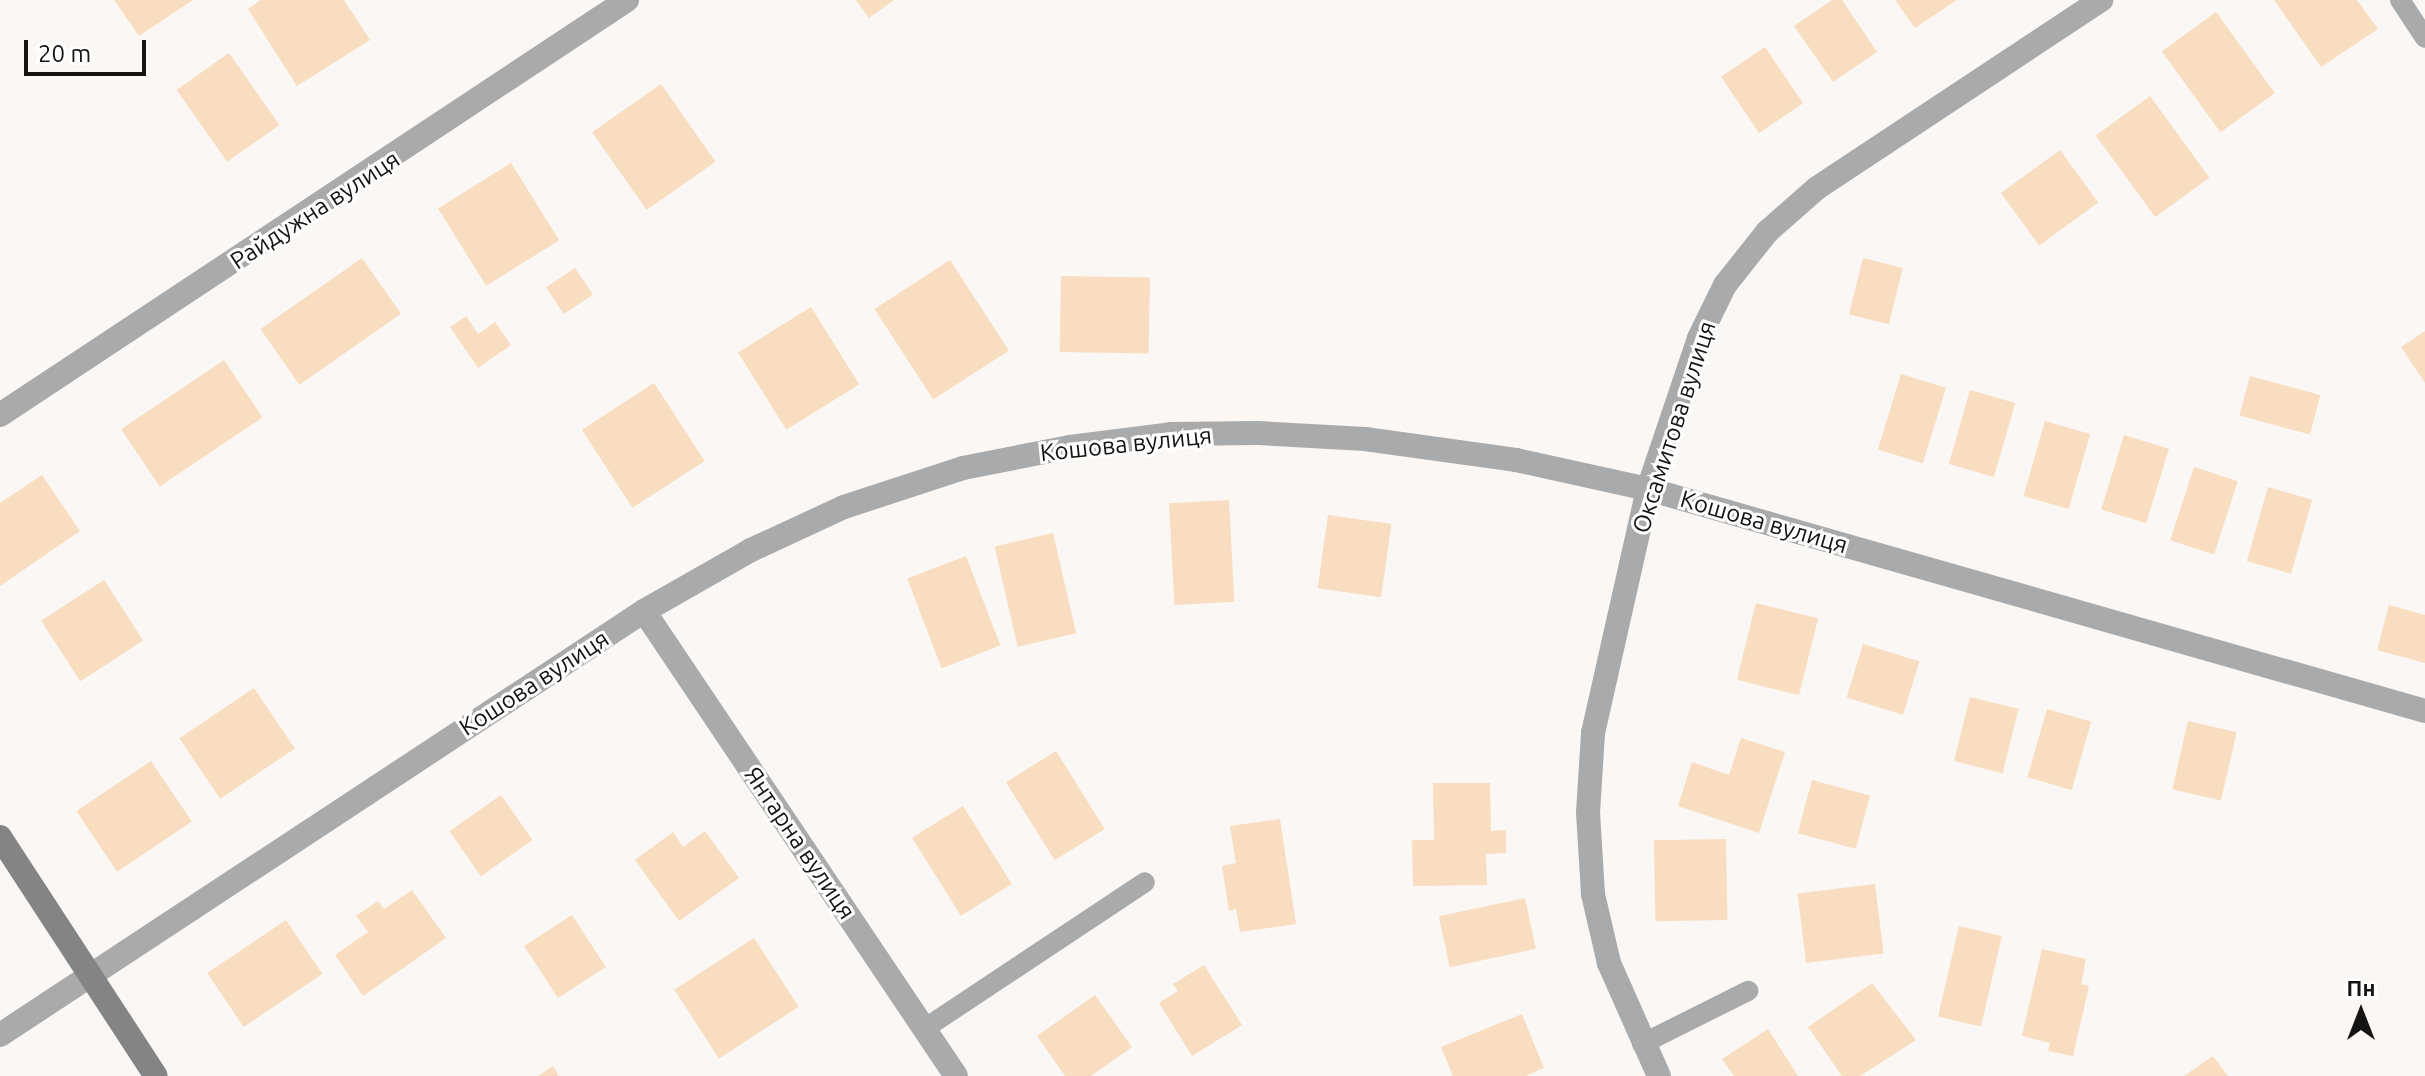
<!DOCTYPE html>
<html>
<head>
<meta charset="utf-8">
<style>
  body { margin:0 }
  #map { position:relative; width:2425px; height:1076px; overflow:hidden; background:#fbf7f4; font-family:Ubuntu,sans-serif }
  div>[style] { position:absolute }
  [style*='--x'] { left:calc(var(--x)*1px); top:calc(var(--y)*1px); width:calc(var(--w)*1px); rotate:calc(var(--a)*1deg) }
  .building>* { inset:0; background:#f9ddc0; transform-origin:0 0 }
  .service>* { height:20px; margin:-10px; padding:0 10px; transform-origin:10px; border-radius:10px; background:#a8aaab }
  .minor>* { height:24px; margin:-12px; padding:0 12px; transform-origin:12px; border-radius:12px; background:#a8aaab }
  .secondary>* { height:24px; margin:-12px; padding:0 12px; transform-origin:12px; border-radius:12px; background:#828486 }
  span { translate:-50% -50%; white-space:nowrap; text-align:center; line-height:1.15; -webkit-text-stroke:6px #fff; paint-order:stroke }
  .street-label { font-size:24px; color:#151413 }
  .north { position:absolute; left:2321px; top:972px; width:80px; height:80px; -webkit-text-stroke:6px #fff; paint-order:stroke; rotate:0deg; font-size:22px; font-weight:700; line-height:32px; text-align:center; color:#151413 }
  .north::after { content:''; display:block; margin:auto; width:28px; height:36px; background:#151413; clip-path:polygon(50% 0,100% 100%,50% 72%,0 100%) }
  .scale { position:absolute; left:24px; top:40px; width:122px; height:36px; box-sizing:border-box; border:4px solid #151413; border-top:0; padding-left:10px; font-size:24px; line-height:28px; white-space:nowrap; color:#151413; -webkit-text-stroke:6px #fff; paint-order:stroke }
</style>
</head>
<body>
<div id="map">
  <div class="building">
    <div style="clip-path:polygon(114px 0,193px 0,139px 36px)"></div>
    <div style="clip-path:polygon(261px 0,344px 0,370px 40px,297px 86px,248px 9px)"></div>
    <div style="clip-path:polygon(856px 0,894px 0,869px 18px)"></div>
    <div style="clip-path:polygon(1832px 0,1842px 0,1877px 52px,1833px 82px,1794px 26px)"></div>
    <div style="clip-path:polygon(1895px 0,1957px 0,1915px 28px)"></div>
    <div style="clip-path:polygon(2274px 0,2357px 0,2378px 29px,2321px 67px)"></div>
    <div style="left:2216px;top:12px;width:100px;height:67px;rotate:54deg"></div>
    <div style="left:1765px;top:47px;width:68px;height:53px;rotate:56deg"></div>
    <div style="left:229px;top:53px;width:88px;height:64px;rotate:55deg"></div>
    <div style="left:661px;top:84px;width:95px;height:84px;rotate:55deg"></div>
    <div style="left:2150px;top:96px;width:101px;height:67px;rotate:54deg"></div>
    <div style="left:2060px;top:150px;width:65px;height:73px;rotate:54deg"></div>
    <div style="left:511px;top:163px;width:91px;height:86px;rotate:58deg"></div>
    <div style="left:362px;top:258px;width:68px;height:124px;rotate:55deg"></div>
    <div style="left:1863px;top:258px;width:41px;height:58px;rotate:14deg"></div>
    <div style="left:950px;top:260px;width:108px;height:90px;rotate:57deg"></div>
    <div style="left:575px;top:268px;width:32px;height:35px;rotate:56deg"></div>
    <div style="left:1061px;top:276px;width:89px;height:76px;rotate:1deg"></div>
    <div style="left:811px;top:307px;width:91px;height:86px;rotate:58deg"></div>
    <div style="clip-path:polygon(466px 316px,478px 334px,495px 322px,511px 345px,478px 368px,450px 327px)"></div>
    <div style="clip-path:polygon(2425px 331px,2425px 383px,2401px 347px)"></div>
    <div style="left:224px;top:360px;width:69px;height:124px;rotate:56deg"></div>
    <div style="left:1901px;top:374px;width:47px;height:79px;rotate:17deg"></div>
    <div style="left:2250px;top:376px;width:73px;height:41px;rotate:15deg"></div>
    <div style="left:654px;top:383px;width:93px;height:86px;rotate:57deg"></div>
    <div style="left:1970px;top:390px;width:47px;height:77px;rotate:16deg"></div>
    <div style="left:2045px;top:421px;width:47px;height:78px;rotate:16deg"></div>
    <div style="left:2124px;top:435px;width:47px;height:78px;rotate:17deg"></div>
    <div style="left:2194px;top:467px;width:46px;height:77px;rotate:18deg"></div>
    <div style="clip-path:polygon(42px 475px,80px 531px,0 586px,0 503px)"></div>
    <div style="left:2268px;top:487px;width:46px;height:77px;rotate:16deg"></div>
    <div style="left:1229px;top:500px;width:102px;height:60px;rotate:87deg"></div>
    <div style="left:1328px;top:515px;width:64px;height:74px;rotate:8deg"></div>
    <div style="left:1053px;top:533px;width:103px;height:60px;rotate:77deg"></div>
    <div style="left:966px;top:556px;width:96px;height:63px;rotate:69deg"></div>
    <div style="left:104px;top:580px;width:72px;height:75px;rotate:57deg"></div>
    <div style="left:1756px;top:603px;width:64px;height:79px;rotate:14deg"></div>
    <div style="clip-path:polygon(2389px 605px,2425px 615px,2425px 663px,2377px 650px)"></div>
    <div style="left:1863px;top:644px;width:59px;height:56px;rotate:17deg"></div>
    <div style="left:254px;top:688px;width:73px;height:90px;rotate:56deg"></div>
    <div style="left:1970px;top:697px;width:50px;height:66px;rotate:14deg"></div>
    <div style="left:2047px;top:709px;width:46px;height:71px;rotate:16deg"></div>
    <div style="left:2188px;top:721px;width:50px;height:70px;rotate:13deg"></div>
    <div style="clip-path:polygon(1741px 738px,1785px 752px,1759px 833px,1678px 806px,1692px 762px,1729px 775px)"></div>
    <div style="left:1056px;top:751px;width:92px;height:59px;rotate:58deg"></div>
    <div style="left:151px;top:761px;width:73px;height:90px;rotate:56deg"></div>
    <div style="left:1812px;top:780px;width:60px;height:55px;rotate:15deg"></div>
    <div style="clip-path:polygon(1433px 783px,1490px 783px,1491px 831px,1506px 830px,1506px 853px,1486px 854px,1487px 885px,1413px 886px,1412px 840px,1434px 840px)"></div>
    <div style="left:501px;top:795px;width:55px;height:63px;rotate:55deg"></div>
    <div style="left:963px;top:806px;width:92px;height:60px;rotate:58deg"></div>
    <div style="clip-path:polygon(1280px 819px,1296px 924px,1240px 932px,1236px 909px,1229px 911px,1222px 866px,1236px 863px,1230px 826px)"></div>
    <div style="clip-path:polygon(705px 831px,739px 878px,679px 921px,635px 860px,673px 832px,683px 847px)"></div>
    <div style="left:1726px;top:839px;width:81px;height:72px;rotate:89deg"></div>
    <div style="left:1875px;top:884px;width:70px;height:78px;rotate:83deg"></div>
    <div style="clip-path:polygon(412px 890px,446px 938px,363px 996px,335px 955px,368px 932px,356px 916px,378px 901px,384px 909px)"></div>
    <div style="left:1525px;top:898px;width:52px;height:88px;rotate:78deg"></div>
    <div style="left:572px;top:915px;width:62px;height:57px;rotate:57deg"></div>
    <div style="left:286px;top:920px;width:65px;height:95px;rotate:56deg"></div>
    <div style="left:1959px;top:926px;width:44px;height:93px;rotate:13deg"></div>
    <div style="left:754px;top:938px;width:82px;height:95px;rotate:57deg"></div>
    <div style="clip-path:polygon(2042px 949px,2086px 959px,2081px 984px,2089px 986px,2073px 1056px,2048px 1051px,2050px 1043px,2022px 1036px)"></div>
    <div style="clip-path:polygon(1204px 965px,1242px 1025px,1192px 1056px,1159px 1003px,1178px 991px,1173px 984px)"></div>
    <div style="clip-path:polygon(1872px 983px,1916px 1040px,1860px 1076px,1842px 1076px,1808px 1027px)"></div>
    <div style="clip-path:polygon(1095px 995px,1132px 1047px,1091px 1076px,1065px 1076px,1037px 1036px)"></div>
    <div style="clip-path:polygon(1522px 1014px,1544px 1068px,1526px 1076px,1453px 1076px,1441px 1047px)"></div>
    <div style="clip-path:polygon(1768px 1029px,1798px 1076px,1734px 1076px,1722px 1059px)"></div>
    <div style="clip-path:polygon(2213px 1056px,2228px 1076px,2184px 1076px)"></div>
    <div style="clip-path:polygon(553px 1066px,559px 1076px,538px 1076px)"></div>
  </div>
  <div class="service">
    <div style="--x:2400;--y:0;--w:45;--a:56.7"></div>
    <div style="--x:924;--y:1029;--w:265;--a:-33.6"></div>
    <div style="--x:1642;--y:1044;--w:119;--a:-26.6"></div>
  </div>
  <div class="minor">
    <div style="--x:0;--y:415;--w:752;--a:-33.5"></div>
    <div style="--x:644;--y:611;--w:560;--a:56.14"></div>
    <div style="--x:0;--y:1035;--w:771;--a:-33.36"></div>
    <div style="--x:644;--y:611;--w:123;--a:-29.7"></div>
    <div style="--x:751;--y:550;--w:102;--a:-24.8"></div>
    <div style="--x:844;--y:507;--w:125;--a:-18.1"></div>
    <div style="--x:963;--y:468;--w:109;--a:-11.1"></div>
    <div style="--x:1070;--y:447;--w:102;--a:-7.3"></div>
    <div style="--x:1171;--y:434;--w:87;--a:-0.7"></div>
    <div style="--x:1258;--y:433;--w:107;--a:3.2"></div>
    <div style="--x:1365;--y:439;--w:152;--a:7.9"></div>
    <div style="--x:1516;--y:460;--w:135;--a:12.4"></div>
    <div style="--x:1648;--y:489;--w:808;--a:15.95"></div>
    <div style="--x:1659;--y:1076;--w:124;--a:-113.9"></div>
    <div style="--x:1609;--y:963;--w:71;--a:-103.1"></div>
    <div style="--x:1593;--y:894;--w:81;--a:-93.5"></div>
    <div style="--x:1588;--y:813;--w:80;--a:-86.4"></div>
    <div style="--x:1593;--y:733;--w:250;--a:-77.3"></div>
    <div style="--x:1648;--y:489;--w:159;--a:-71.3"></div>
    <div style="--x:1699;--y:338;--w:59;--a:-63.9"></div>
    <div style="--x:1725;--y:285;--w:68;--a:-51.6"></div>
    <div style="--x:1767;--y:232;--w:67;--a:-41.3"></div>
    <div style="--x:1817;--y:188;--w:341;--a:-33.5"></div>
  </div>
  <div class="secondary">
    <div style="--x:0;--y:837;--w:285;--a:56.9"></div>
  </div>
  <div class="street-label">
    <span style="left:315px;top:210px;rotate:-33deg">Райдужна вулиця</span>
    <span style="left:1674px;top:427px;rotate:-72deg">Оксамитова вулиця</span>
    <span style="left:1126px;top:444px;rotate:-6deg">Кошова вулиця</span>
    <span style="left:1764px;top:522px;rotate:16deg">Кошова вулиця</span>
    <span style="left:534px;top:683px;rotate:-33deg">Кошова вулиця</span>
    <span style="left:800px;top:843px;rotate:56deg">Янтарна вулиця</span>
  </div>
  <div class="north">Пн</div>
  <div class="scale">20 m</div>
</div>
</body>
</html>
